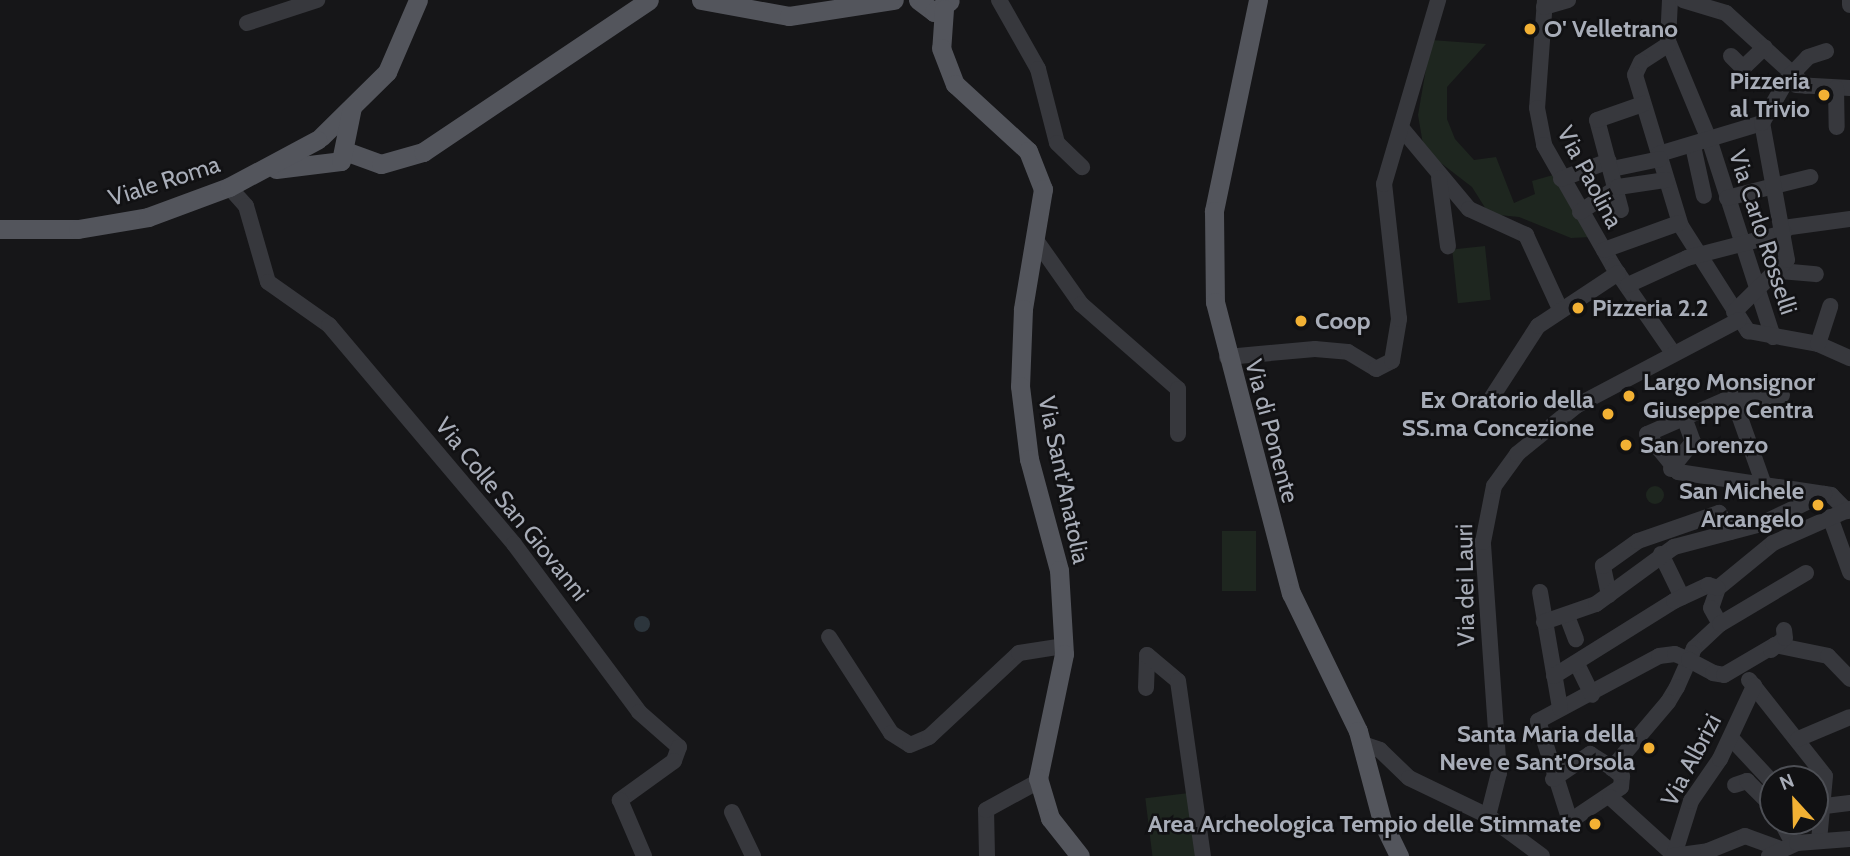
<!DOCTYPE html>
<html>
<head>
<meta charset="utf-8">
<style>
  body { margin:0 }
  #map { position:relative; width:1850px; height:856px; overflow:hidden; background:#161618; font-family:Cabin,sans-serif }
  div>[style] { position:absolute }
  [style*='--x'] { left:calc(var(--x)*1px); top:calc(var(--y)*1px); width:calc(var(--w)*1px); rotate:calc(var(--a)*1deg) }
  .green>* { inset:0; background:#1e261f; transform-origin:0 0 }
  .round { border-radius:50% }
  .water>* { inset:0; background:#2c353c }
  .minor>* { height:16px; margin:-8px; padding:0 8px; transform-origin:8px; border-radius:8px; background:#37383d }
  .major>* { height:19px; margin:-9.5px; padding:0 9.5px; transform-origin:9.5px; border-radius:9.5px; background:#53555c }
  .dots>* { width:19px; height:19px; translate:-50% -50%; box-sizing:border-box; border:4px solid #111113; border-radius:50% }
  span { translate:-50% -50%; white-space:nowrap; text-align:center; line-height:1.15; -webkit-text-stroke:5px #111113; paint-order:stroke }
  .poi-label { font-size:24px; color:#a8adb8; font-weight:700 }
  .left { translate:0 -50%; text-align:left }
  .right { translate:-100% -50%; text-align:right }
  .street-label { font-size:24px; color:#a8adb8 }
  .north { position:absolute; left:1759px; top:765px; width:70px; height:70px; box-sizing:border-box; background:#111113; border:2px solid #4d4f55; border-radius:50%; rotate:338deg; font-size:19px; font-weight:700; line-height:28px; text-align:center; color:#a8adb8 }
  .north::after { content:''; display:block; margin:auto; width:24px; height:32px; background:#f2b134; clip-path:polygon(50% 0,100% 100%,50% 72%,0 100%) }
</style>
</head>
<body>
<div id="map">
  <div class="green">
    <div style="clip-path:polygon(1431px 40px,1486px 44px,1447px 87px,1447px 119px,1455px 139px,1474px 160px,1496px 157px,1514px 203px,1535px 194px,1532px 181px,1553px 175px,1591px 237px,1571px 238px,1519px 217px,1489px 214px,1472px 187px,1424px 150px,1418px 115px)"></div>
    <div style="left:1485px;top:246px;width:54px;height:33px;rotate:84deg"></div>
    <div class="round" style="left:1646px;top:486px;width:18px;height:18px"></div>
    <div style="left:1222px;top:531px;width:34px;height:60px"></div>
    <div style="left:1189px;top:793px;width:64px;height:44px;rotate:83deg"></div>
  </div>
  <div class="water">
    <div class="round" style="left:634px;top:616px;width:16px;height:16px"></div>
  </div>
  <div class="minor">
    <div style="--x:999;--y:0;--w:79;--a:60.5"></div>
    <div style="--x:1038;--y:69;--w:76;--a:75.6"></div>
    <div style="--x:1057;--y:143;--w:35;--a:44"></div>
    <div style="--x:1545;--y:0;--w:108;--a:94.2"></div>
    <div style="--x:1537;--y:108;--w:38;--a:79"></div>
    <div style="--x:1544;--y:145;--w:139;--a:60.3"></div>
    <div style="--x:1613;--y:266;--w:106;--a:55.4"></div>
    <div style="--x:1670;--y:0;--w:41;--a:92.8"></div>
    <div style="--x:1668;--y:41;--w:109;--a:67.4"></div>
    <div style="--x:1710;--y:142;--w:205;--a:72.1"></div>
    <div style="--x:1683;--y:0;--w:45;--a:16.8"></div>
    <div style="--x:1726;--y:13;--w:108;--a:42.4"></div>
    <div style="--x:1850;--y:0;--w:5;--a:90"></div>
    <div style="--x:1544;--y:7;--w:25;--a:-16"></div>
    <div style="--x:247;--y:23;--w:74;--a:-18.2"></div>
    <div style="--x:1669;--y:44;--w:33;--a:147"></div>
    <div style="--x:1641;--y:62;--w:14;--a:115"></div>
    <div style="--x:1635;--y:75;--w:158;--a:73.1"></div>
    <div style="--x:1681;--y:226;--w:125;--a:57.5"></div>
    <div style="--x:1748;--y:331;--w:71;--a:10.5"></div>
    <div style="--x:1818;--y:344;--w:35;--a:24"></div>
    <div style="--x:1731;--y:56;--w:17;--a:45"></div>
    <div style="--x:1743;--y:68;--w:30;--a:-44"></div>
    <div style="--x:1796;--y:85;--w:54;--a:3.2"></div>
    <div style="--x:1836;--y:88;--w:39;--a:89"></div>
    <div style="--x:1403;--y:130;--w:103;--a:50.1"></div>
    <div style="--x:1469;--y:209;--w:63;--a:24.5"></div>
    <div style="--x:1526;--y:235;--w:81;--a:65.3"></div>
    <div style="--x:1693;--y:146;--w:51;--a:77.6"></div>
    <div style="--x:1659;--y:154;--w:108;--a:-16.8"></div>
    <div style="--x:1612;--y:169;--w:49;--a:-11.8"></div>
    <div style="--x:1439;--y:178;--w:69;--a:82.5"></div>
    <div style="--x:1561;--y:179;--w:51;--a:-20.6"></div>
    <div style="--x:229;--y:187;--w:25;--a:48"></div>
    <div style="--x:246;--y:206;--w:79;--a:73.9"></div>
    <div style="--x:268;--y:282;--w:75;--a:35.2"></div>
    <div style="--x:329;--y:325;--w:287;--a:49.8"></div>
    <div style="--x:514;--y:544;--w:209;--a:53.3"></div>
    <div style="--x:639;--y:712;--w:53;--a:41.2"></div>
    <div style="--x:679;--y:747;--w:15;--a:110"></div>
    <div style="--x:674;--y:761;--w:67;--a:144.2"></div>
    <div style="--x:620;--y:800;--w:61;--a:66.8"></div>
    <div style="--x:1727;--y:198;--w:86;--a:-14.2"></div>
    <div style="--x:1621;--y:210;--w:93;--a:-104.9"></div>
    <div style="--x:1597;--y:120;--w:49;--a:-19.2"></div>
    <div style="--x:1580;--y:212;--w:45;--a:-33.3"></div>
    <div style="--x:1618;--y:187;--w:49;--a:-8.3"></div>
    <div style="--x:1783;--y:228;--w:68;--a:-7.7"></div>
    <div style="--x:1038;--y:243;--w:75;--a:54.8"></div>
    <div style="--x:1081;--y:304;--w:129;--a:41.2"></div>
    <div style="--x:1178;--y:389;--w:45;--a:90"></div>
    <div style="--x:1604;--y:250;--w:80;--a:-19.8"></div>
    <div style="--x:1780;--y:271;--w:36;--a:5"></div>
    <div style="--x:1628;--y:285;--w:65;--a:-24.6"></div>
    <div style="--x:1687;--y:258;--w:100;--a:-14.5"></div>
    <div style="--x:1734;--y:312;--w:74;--a:-44.5"></div>
    <div style="--x:1787;--y:260;--w:139;--a:-100.3"></div>
    <div style="--x:1762;--y:123;--w:52;--a:-60"></div>
    <div style="--x:1788;--y:78;--w:29;--a:-46"></div>
    <div style="--x:1808;--y:57;--w:19;--a:-18"></div>
    <div style="--x:1818;--y:344;--w:40;--a:-72"></div>
    <div style="--x:1227;--y:357;--w:88;--a:-5.2"></div>
    <div style="--x:1315;--y:349;--w:33;--a:5"></div>
    <div style="--x:1348;--y:352;--w:33;--a:31"></div>
    <div style="--x:1376;--y:369;--w:18;--a:-27"></div>
    <div style="--x:1392;--y:361;--w:43;--a:-80.5"></div>
    <div style="--x:1399;--y:319;--w:136;--a:-96.3"></div>
    <div style="--x:1384;--y:184;--w:192;--a:-73.6"></div>
    <div style="--x:1782;--y:395;--w:57;--a:175"></div>
    <div style="--x:1725;--y:400;--w:85;--a:156.4"></div>
    <div style="--x:1647;--y:434;--w:49;--a:50.8"></div>
    <div style="--x:1678;--y:472;--w:155;--a:8.5"></div>
    <div style="--x:1831;--y:495;--w:23;--a:45"></div>
    <div style="--x:1492;--y:397;--w:85;--a:-57.1"></div>
    <div style="--x:1538;--y:326;--w:96;--a:-33.5"></div>
    <div style="--x:1733;--y:398;--w:92;--a:70.4"></div>
    <div style="--x:1671;--y:469;--w:35;--a:-51"></div>
    <div style="--x:1693;--y:442;--w:27;--a:-110"></div>
    <div style="--x:1830;--y:517;--w:59;--a:70"></div>
    <div style="--x:1661;--y:554;--w:48;--a:64"></div>
    <div style="--x:1718;--y:588;--w:21;--a:109"></div>
    <div style="--x:1711;--y:608;--w:18;--a:61"></div>
    <div style="--x:1720;--y:624;--w:35;--a:137"></div>
    <div style="--x:1694;--y:648;--w:5;--a:112"></div>
    <div style="--x:1692;--y:653;--w:8;--a:113"></div>
    <div style="--x:1689;--y:660;--w:30;--a:114"></div>
    <div style="--x:1677;--y:687;--w:17;--a:121"></div>
    <div style="--x:1668;--y:702;--w:87;--a:130.3"></div>
    <div style="--x:1612;--y:768;--w:13;--a:39"></div>
    <div style="--x:1622;--y:776;--w:11;--a:95"></div>
    <div style="--x:1621;--y:787;--w:61;--a:146.3"></div>
    <div style="--x:1570;--y:821;--w:105;--a:-107.7"></div>
    <div style="--x:1538;--y:721;--w:137;--a:-28.2"></div>
    <div style="--x:1659;--y:656;--w:16;--a:-7"></div>
    <div style="--x:1675;--y:654;--w:15;--a:23"></div>
    <div style="--x:1689;--y:660;--w:27;--a:28"></div>
    <div style="--x:1713;--y:673;--w:11;--a:10"></div>
    <div style="--x:1724;--y:675;--w:59;--a:-30.5"></div>
    <div style="--x:1775;--y:645;--w:54;--a:11.7"></div>
    <div style="--x:1828;--y:656;--w:32;--a:46"></div>
    <div style="--x:1718;--y:588;--w:71;--a:-39.3"></div>
    <div style="--x:1773;--y:543;--w:84;--a:-23.8"></div>
    <div style="--x:1540;--y:592;--w:118;--a:80.2"></div>
    <div style="--x:1609;--y:595;--w:30;--a:-102"></div>
    <div style="--x:1603;--y:566;--w:43;--a:-35.5"></div>
    <div style="--x:1638;--y:541;--w:86;--a:-19.1"></div>
    <div style="--x:1719;--y:513;--w:22;--a:60"></div>
    <div style="--x:1567;--y:616;--w:25;--a:69"></div>
    <div style="--x:1544;--y:622;--w:55;--a:-19.1"></div>
    <div style="--x:1596;--y:604;--w:97;--a:-36.2"></div>
    <div style="--x:1674;--y:547;--w:90;--a:-14.8"></div>
    <div style="--x:1761;--y:524;--w:70;--a:-25.5"></div>
    <div style="--x:1720;--y:624;--w:100;--a:-30.7"></div>
    <div style="--x:829;--y:637;--w:114;--a:57.1"></div>
    <div style="--x:891;--y:733;--w:22;--a:32"></div>
    <div style="--x:910;--y:745;--w:21;--a:-23"></div>
    <div style="--x:929;--y:737;--w:123;--a:-43"></div>
    <div style="--x:1019;--y:653;--w:46;--a:-8.8"></div>
    <div style="--x:1771;--y:650;--w:18;--a:-41"></div>
    <div style="--x:1785;--y:638;--w:8;--a:-97"></div>
    <div style="--x:1578;--y:666;--w:32;--a:64"></div>
    <div style="--x:1554;--y:676;--w:142;--a:-32"></div>
    <div style="--x:1674;--y:601;--w:38;--a:-25"></div>
    <div style="--x:1708;--y:585;--w:10;--a:17"></div>
    <div style="--x:1749;--y:680;--w:122;--a:51.6"></div>
    <div style="--x:1825;--y:776;--w:65;--a:95.3"></div>
    <div style="--x:1146;--y:688;--w:33;--a:-88"></div>
    <div style="--x:1147;--y:655;--w:40;--a:40"></div>
    <div style="--x:1178;--y:681;--w:177;--a:81.9"></div>
    <div style="--x:1731;--y:738;--w:62;--a:47"></div>
    <div style="--x:1798;--y:739;--w:56;--a:-22.9"></div>
    <div style="--x:1363;--y:744;--w:18;--a:19"></div>
    <div style="--x:1380;--y:750;--w:40;--a:44"></div>
    <div style="--x:1409;--y:778;--w:88;--a:25.7"></div>
    <div style="--x:1488;--y:816;--w:67;--a:36.5"></div>
    <div style="--x:1553;--y:779;--w:45;--a:-34"></div>
    <div style="--x:1590;--y:754;--w:26;--a:32"></div>
    <div style="--x:1735;--y:785;--w:13;--a:-18"></div>
    <div style="--x:1747;--y:781;--w:31;--a:45"></div>
    <div style="--x:1610;--y:797;--w:86;--a:42.2"></div>
    <div style="--x:1674;--y:855;--w:57;--a:-72.5"></div>
    <div style="--x:1691;--y:801;--w:51;--a:-55.4"></div>
    <div style="--x:1720;--y:759;--w:81;--a:-65"></div>
    <div style="--x:1825;--y:806;--w:25;--a:-7"></div>
    <div style="--x:732;--y:812;--w:49;--a:64.5"></div>
    <div style="--x:1488;--y:816;--w:44;--a:-75.7"></div>
    <div style="--x:1499;--y:773;--w:232;--a:-94"></div>
    <div style="--x:1483;--y:542;--w:57;--a:-78.9"></div>
    <div style="--x:1494;--y:486;--w:39;--a:-54"></div>
    <div style="--x:1517;--y:454;--w:76;--a:-39.1"></div>
    <div style="--x:1576;--y:406;--w:184;--a:-27.8"></div>
    <div style="--x:1781;--y:821;--w:26;--a:62"></div>
    <div style="--x:987;--y:856;--w:46;--a:-91.2"></div>
    <div style="--x:986;--y:810;--w:60;--a:-28.7"></div>
    <div style="--x:1673;--y:856;--w:35;--a:-8"></div>
    <div style="--x:1708;--y:851;--w:40;--a:-22"></div>
    <div style="--x:1745;--y:836;--w:37;--a:20"></div>
    <div style="--x:1769;--y:856;--w:31;--a:-25"></div>
    <div style="--x:1797;--y:843;--w:53;--a:-4.3"></div>
  </div>
  <div class="major">
    <div style="--x:701;--y:0;--w:89;--a:10.3"></div>
    <div style="--x:789;--y:16;--w:106;--a:-8.7"></div>
    <div style="--x:918;--y:0;--w:20;--a:37"></div>
    <div style="--x:934;--y:12;--w:19;--a:-35"></div>
    <div style="--x:1258;--y:0;--w:216;--a:101.8"></div>
    <div style="--x:1214;--y:211;--w:91;--a:89.4"></div>
    <div style="--x:1215;--y:302;--w:301;--a:75.4"></div>
    <div style="--x:1291;--y:593;--w:153;--a:64.1"></div>
    <div style="--x:1358;--y:731;--w:93;--a:75.1"></div>
    <div style="--x:1382;--y:821;--w:39;--a:64"></div>
    <div style="--x:944;--y:9;--w:39;--a:94"></div>
    <div style="--x:941;--y:48;--w:39;--a:69"></div>
    <div style="--x:955;--y:84;--w:99;--a:42.5"></div>
    <div style="--x:1028;--y:151;--w:41;--a:68.5"></div>
    <div style="--x:1043;--y:189;--w:122;--a:99.5"></div>
    <div style="--x:1023;--y:309;--w:77;--a:92.2"></div>
    <div style="--x:1020;--y:386;--w:74;--a:83"></div>
    <div style="--x:1029;--y:459;--w:115;--a:74.9"></div>
    <div style="--x:1059;--y:570;--w:84;--a:86.6"></div>
    <div style="--x:1064;--y:654;--w:127;--a:101.8"></div>
    <div style="--x:1038;--y:778;--w:42;--a:73.3"></div>
    <div style="--x:1050;--y:818;--w:48;--a:51.7"></div>
    <div style="--x:321;--y:137;--w:93;--a:-44.6"></div>
    <div style="--x:387;--y:72;--w:78;--a:-66.7"></div>
    <div style="--x:345;--y:151;--w:38;--a:20"></div>
    <div style="--x:381;--y:164;--w:44;--a:-15.9"></div>
    <div style="--x:423;--y:152;--w:272;--a:-33.9"></div>
    <div style="--x:276;--y:169;--w:65;--a:-7"></div>
    <div style="--x:341;--y:161;--w:55;--a:-78.5"></div>
    <div style="--x:0;--y:229;--w:78;--a:0"></div>
    <div style="--x:78;--y:229;--w:71;--a:-9.7"></div>
    <div style="--x:148;--y:217;--w:86;--a:-20.3"></div>
    <div style="--x:229;--y:187;--w:100;--a:-28.1"></div>
  </div>
  <div class="dots">
    <div style="left:1530px;top:29px;background:#f2b134"></div>
    <div style="left:1824px;top:95px;background:#f2b134"></div>
    <div style="left:1578px;top:308px;background:#f2b134"></div>
    <div style="left:1301px;top:321px;background:#f2b134"></div>
    <div style="left:1629px;top:396px;background:#f2b134"></div>
    <div style="left:1608px;top:414px;background:#f2b134"></div>
    <div style="left:1626px;top:445px;background:#f2b134"></div>
    <div style="left:1818px;top:505px;background:#f2b134"></div>
    <div style="left:1649px;top:748px;background:#f2b134"></div>
    <div style="left:1595px;top:824px;background:#f2b134"></div>
  </div>
  <div class="poi-label">
    <span class="left" style="left:1544px;top:29px">O' Velletrano</span>
    <span class="right" style="left:1810px;top:95px">Pizzeria<br>al Trivio</span>
    <span class="left" style="left:1592px;top:308px">Pizzeria 2.2</span>
    <span class="left" style="left:1315px;top:321px">Coop</span>
    <span class="left" style="left:1643px;top:396px">Largo Monsignor<br>Giuseppe Centra</span>
    <span class="right" style="left:1594px;top:414px">Ex Oratorio della<br>SS.ma Concezione</span>
    <span class="left" style="left:1640px;top:445px">San Lorenzo</span>
    <span class="right" style="left:1804px;top:505px">San Michele<br>Arcangelo</span>
    <span class="right" style="left:1635px;top:748px">Santa Maria della<br>Neve e Sant'Orsola</span>
    <span class="right" style="left:1581px;top:824px">Area Archeologica Tempio delle Stimmate</span>
  </div>
  <div class="street-label">
    <span style="left:1590px;top:177px;rotate:62deg">Via Paolina</span>
    <span style="left:164px;top:181px;rotate:-18deg">Viale Roma</span>
    <span style="left:1763px;top:232px;rotate:72deg">Via Carlo Rosselli</span>
    <span style="left:1272px;top:431px;rotate:75deg">Via di Ponente</span>
    <span style="left:1064px;top:480px;rotate:78deg">Via Sant'Anatolia</span>
    <span style="left:512px;top:509px;rotate:51deg">Via Colle San Giovanni</span>
    <span style="left:1465px;top:585px;rotate:-91deg">Via dei Lauri</span>
    <span style="left:1691px;top:760px;rotate:-62deg">Via Albrizi</span>
  </div>
  <div class="north">N</div>
</div>
</body>
</html>
